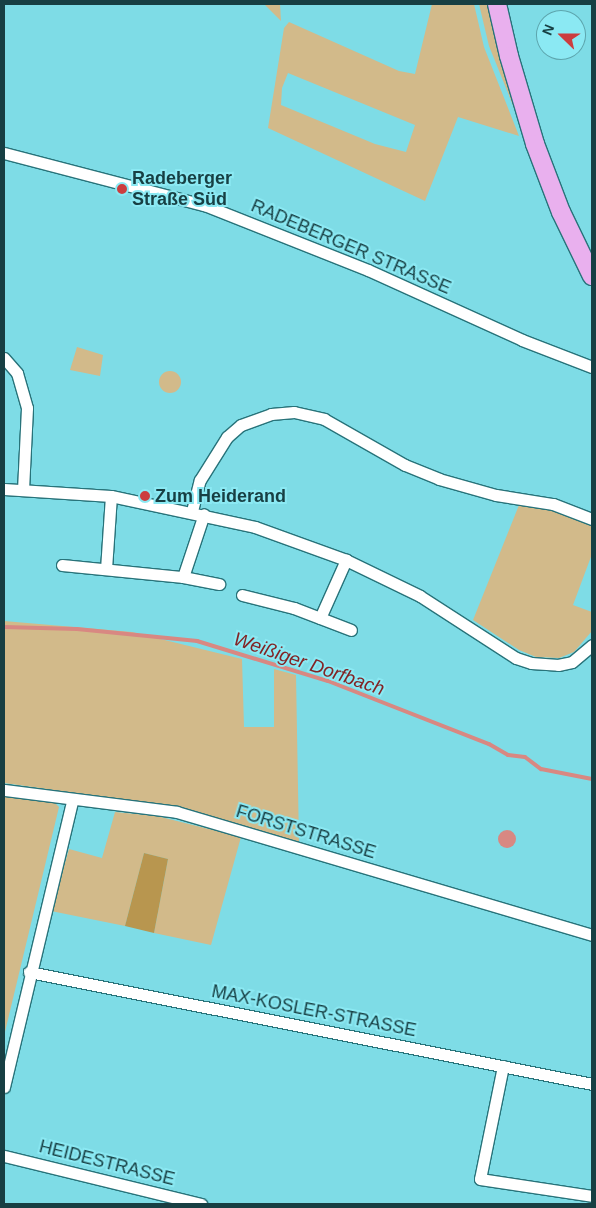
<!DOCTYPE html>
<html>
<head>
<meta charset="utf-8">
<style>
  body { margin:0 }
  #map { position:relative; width:596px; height:1208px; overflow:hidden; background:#7edce6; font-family:Helvetica,sans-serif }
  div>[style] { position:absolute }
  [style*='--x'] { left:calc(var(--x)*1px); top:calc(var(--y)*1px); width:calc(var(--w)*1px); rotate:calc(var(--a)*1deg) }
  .green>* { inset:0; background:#d2ba8a }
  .round { border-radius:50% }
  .forest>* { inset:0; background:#b8964f }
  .water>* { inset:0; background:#d88882 }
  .stream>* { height:4px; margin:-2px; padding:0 2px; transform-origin:2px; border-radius:2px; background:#d88882 }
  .roads { filter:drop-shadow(1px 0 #28737a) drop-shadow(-1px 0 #28737a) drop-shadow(0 1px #28737a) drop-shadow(0 -1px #28737a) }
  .minor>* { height:11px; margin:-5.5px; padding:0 5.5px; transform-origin:5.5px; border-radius:5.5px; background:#fff }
  .primary>* { height:18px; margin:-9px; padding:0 9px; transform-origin:9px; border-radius:9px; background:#e9b0ee }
  .dots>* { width:14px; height:14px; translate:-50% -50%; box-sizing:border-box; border:2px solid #8be9f3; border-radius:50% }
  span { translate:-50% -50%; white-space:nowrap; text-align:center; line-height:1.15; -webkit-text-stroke:4px #8be9f3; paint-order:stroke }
  .poi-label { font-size:18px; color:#173f43; font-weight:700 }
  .left { translate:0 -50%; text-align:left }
  .street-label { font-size:18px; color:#173f43 }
  .water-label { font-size:19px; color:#822425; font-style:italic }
  .frame { position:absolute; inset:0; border:5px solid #173f43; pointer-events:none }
  .north { position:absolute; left:536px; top:10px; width:50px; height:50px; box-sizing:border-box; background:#8be9f3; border:1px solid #5da5ad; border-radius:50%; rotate:292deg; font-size:14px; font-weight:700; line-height:20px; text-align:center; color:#173f43 }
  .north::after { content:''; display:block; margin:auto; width:18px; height:22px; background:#cc3d3f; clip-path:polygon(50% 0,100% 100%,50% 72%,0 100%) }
</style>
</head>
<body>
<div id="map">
  <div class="green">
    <div style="clip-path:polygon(264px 4px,280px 4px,281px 21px)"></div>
    <div style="clip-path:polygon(evenodd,432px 4px,474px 4px,484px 47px,519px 136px,458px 117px,425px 201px,268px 128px,284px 28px,289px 22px,399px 71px,415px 74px,432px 4px,288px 73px,415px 125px,406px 152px,375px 144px,281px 105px,282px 88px,288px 73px)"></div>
    <div style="clip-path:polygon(479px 4px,488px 4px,516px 113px,489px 46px)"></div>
    <div style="clip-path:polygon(77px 347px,103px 355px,100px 376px,70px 370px)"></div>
    <div class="round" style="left:159px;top:371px;width:22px;height:22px"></div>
    <div style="clip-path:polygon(519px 505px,555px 510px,592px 525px,592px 554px,573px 605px,592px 612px,592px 631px,574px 652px,559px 658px,536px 657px,519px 650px,473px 620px)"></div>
    <div style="clip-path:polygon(4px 621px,132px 632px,242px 659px,244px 727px,274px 727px,274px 669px,296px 675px,299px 843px,188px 809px,4px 783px)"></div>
    <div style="clip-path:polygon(4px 794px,55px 803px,59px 807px,4px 1036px)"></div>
    <div style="clip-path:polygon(115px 812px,157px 816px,241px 837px,211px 945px,154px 933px,168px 859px,144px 853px,125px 926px,51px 911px,69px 849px,102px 858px)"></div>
  </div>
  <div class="forest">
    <div style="clip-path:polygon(144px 853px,168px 859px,154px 933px,125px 926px)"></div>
  </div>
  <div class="water">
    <div class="round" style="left:498px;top:830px;width:18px;height:18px"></div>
  </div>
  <div class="stream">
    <div style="--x:4;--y:627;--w:73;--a:1.6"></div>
    <div style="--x:77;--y:629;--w:121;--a:5.7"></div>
    <div style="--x:197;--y:641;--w:137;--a:17"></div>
    <div style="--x:328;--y:681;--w:173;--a:21.4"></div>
    <div style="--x:489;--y:744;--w:22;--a:30"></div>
    <div style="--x:508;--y:755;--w:17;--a:7"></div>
    <div style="--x:525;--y:757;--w:20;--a:37"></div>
    <div style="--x:541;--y:769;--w:52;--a:11.1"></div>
  </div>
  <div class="roads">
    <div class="minor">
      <div style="--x:4;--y:153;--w:207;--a:14.6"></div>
      <div style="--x:204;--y:205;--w:176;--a:21.6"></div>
      <div style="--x:368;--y:270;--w:169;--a:24.4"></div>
      <div style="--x:522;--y:340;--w:75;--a:21.1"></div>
      <div style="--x:4;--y:358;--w:20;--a:49"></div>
      <div style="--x:17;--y:373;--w:36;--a:74"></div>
      <div style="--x:27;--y:408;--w:82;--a:92.8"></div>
      <div style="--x:4;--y:489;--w:107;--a:3.7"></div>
      <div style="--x:111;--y:496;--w:147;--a:12.1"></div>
      <div style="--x:255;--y:527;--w:97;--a:19.9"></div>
      <div style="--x:346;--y:560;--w:82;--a:25.9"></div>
      <div style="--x:420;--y:596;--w:114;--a:32.9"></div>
      <div style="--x:516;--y:658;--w:16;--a:18"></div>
      <div style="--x:531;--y:663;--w:27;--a:4"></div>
      <div style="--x:558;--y:665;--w:14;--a:-12"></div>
      <div style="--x:572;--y:662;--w:26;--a:-40"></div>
      <div style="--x:192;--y:511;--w:32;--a:-76"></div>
      <div style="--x:200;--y:480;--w:51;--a:-57.9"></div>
      <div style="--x:227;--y:437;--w:18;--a:-41"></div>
      <div style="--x:241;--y:425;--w:32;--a:-20"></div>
      <div style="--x:271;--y:414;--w:23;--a:-5"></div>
      <div style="--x:294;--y:412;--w:31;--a:13"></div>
      <div style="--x:324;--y:419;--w:93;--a:29.6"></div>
      <div style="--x:405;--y:465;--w:37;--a:22"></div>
      <div style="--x:439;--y:479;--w:59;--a:15.7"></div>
      <div style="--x:496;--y:495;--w:58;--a:9"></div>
      <div style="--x:553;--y:504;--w:42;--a:21"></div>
      <div style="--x:62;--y:565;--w:122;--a:5.7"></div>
      <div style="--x:183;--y:577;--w:37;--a:11"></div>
      <div style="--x:106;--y:569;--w:73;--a:-86.1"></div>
      <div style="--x:183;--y:577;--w:66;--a:-71.6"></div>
      <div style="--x:242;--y:595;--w:54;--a:14"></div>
      <div style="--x:294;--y:608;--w:61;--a:21.1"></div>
      <div style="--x:320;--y:618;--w:64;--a:-65.9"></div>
      <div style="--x:4;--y:790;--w:174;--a:7.2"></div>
      <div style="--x:177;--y:812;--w:433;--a:16.5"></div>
      <div style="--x:29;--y:972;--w:574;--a:11.25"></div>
      <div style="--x:503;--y:1066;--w:115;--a:101.5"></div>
      <div style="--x:480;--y:1179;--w:113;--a:8.6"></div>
      <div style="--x:4;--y:1087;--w:294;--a:-76.6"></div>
      <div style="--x:4;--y:1156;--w:203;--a:13.7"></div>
    </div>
    <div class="primary">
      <div style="--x:497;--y:4;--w:53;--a:77"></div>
      <div style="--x:509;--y:56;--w:92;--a:73.5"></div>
      <div style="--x:535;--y:144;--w:73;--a:69.1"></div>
      <div style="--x:561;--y:212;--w:71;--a:64.2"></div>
    </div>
  </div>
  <div class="dots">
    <div style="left:122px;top:189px;background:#cc3d3f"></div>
    <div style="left:145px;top:496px;background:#cc3d3f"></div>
  </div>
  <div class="poi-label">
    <span class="left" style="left:132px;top:189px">Radeberger<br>Straße Süd</span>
    <span class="left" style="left:155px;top:496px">Zum Heiderand</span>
  </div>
  <div class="street-label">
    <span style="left:351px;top:247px;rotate:23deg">RADEBERGER STRASSE</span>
    <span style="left:306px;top:832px;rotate:17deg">FORSTSTRASSE</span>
    <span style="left:314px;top:1011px;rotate:11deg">MAX-KOSLER-STRASSE</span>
    <span style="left:107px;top:1163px;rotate:14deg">HEIDESTRASSE</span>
  </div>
  <div class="water-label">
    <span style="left:309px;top:664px;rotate:19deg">Weißiger Dorfbach</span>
  </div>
  <div class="frame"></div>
  <div class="north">N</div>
</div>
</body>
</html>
